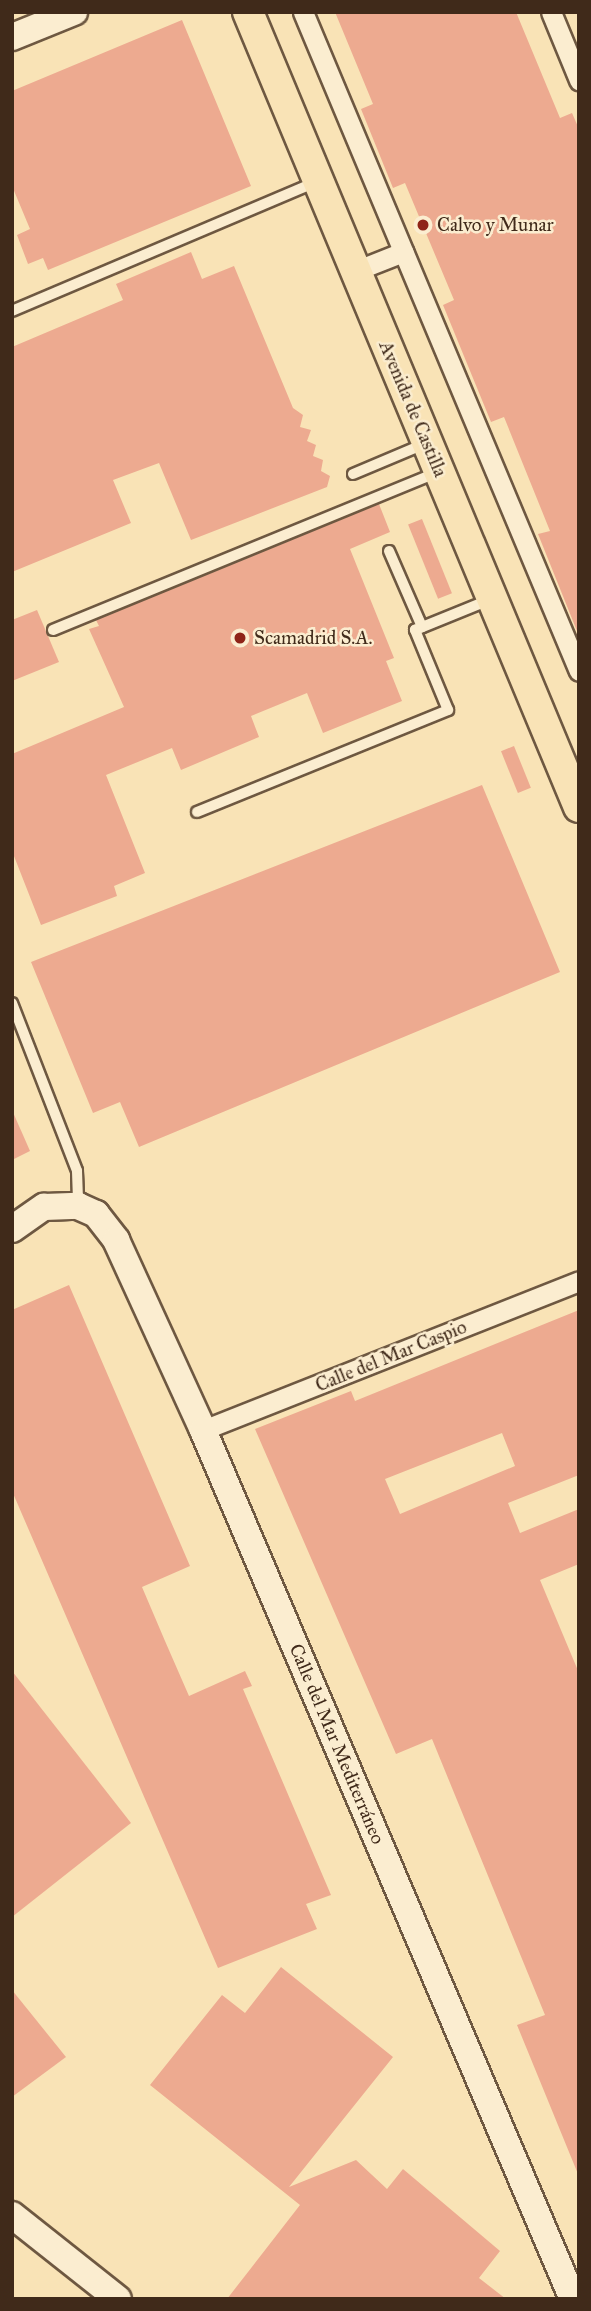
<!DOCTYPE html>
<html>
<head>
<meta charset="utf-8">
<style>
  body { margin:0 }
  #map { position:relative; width:591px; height:2311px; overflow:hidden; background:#f9e3b6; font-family:"IM FELL Great Primer",serif }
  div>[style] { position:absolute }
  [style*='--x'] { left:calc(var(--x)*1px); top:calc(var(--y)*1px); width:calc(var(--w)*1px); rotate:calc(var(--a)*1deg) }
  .building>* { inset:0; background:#edaa90; transform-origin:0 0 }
  .roads { filter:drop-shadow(2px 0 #6e5841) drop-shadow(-2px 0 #6e5841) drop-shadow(0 2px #6e5841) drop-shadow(0 -2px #6e5841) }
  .lane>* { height:10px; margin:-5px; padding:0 5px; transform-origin:5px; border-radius:5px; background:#fbedd0 }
  .street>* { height:19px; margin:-9.5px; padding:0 9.5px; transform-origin:9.5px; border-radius:9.5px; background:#fbedd0 }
  .secondary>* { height:26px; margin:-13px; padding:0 13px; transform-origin:13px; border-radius:13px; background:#fbedd0 }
  .primary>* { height:30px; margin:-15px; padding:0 15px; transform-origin:15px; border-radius:15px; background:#f9e3b6 }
  .dots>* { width:19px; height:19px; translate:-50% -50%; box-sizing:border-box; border:4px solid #fbedd0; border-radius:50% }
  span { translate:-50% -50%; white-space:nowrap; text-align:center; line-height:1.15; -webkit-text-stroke:5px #fbedd0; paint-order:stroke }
  .poi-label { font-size:19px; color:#402a1a }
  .left { translate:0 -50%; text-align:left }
  .street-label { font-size:19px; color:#402a1a }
  .frame { position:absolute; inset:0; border:14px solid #402a1a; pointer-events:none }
</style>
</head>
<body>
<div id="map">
  <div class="building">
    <div style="clip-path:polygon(335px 12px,516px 12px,560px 118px,572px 113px,579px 129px,579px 636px,538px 534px,550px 531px,504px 417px,491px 422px,443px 305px,454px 300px,405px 183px,393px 188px,361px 109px,373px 104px)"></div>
    <div style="clip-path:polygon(182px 20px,251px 186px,48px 270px,43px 258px,28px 264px,17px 235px,30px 229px,12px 186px,12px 91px)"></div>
    <div style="clip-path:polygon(191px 252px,202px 279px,234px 266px,293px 408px,303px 415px,300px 427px,311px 430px,307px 441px,316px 445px,313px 456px,323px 460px,321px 471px,330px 476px,327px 487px,191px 540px,159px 463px,113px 480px,131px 523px,12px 572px,12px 347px,123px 300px,116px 284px)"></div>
    <div style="clip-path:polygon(379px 504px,390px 532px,350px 549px,394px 658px,386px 661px,402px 701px,323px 733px,307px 693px,251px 716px,259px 737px,181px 770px,172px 748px,106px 775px,145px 873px,114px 886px,117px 896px,41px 925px,12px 851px,12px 754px,124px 707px,89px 629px,99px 626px,96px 620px)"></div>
    <div style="left:422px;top:519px;width:80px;height:15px;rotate:68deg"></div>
    <div style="clip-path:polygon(37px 610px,59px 662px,12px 681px,12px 620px)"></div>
    <div style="left:514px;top:746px;width:45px;height:14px;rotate:68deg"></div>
    <div style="clip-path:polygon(482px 785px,560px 972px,139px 1147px,120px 1102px,93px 1113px,31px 962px)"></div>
    <div style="clip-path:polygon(12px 1110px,30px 1151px,12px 1160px)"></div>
    <div style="clip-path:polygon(69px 1285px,190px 1566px,142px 1587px,165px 1641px,189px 1696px,245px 1671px,252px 1686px,243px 1689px,331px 1895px,306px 1904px,317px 1929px,218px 1968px,12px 1491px,12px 1310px)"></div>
    <div style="clip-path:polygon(evenodd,579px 1310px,579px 1475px,508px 1503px,520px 1533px,579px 1509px,579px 1564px,540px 1580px,579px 1673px,578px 2174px,517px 2025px,545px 2015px,432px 1739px,396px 1754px,255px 1429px,351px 1391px,355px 1401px,579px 1310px,502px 1433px,515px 1466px,400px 1514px,385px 1479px,502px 1433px)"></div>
    <div style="clip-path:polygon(12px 1671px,131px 1823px,12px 1917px)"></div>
    <div style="clip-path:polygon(281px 1967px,393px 2057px,289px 2187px,356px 2160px,387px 2189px,403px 2169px,500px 2251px,479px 2278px,506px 2299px,227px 2299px,300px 2205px,150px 2085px,222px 1995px,245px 2013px)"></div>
    <div style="clip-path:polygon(12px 1990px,66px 2057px,12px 2097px)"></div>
  </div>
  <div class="roads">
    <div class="lane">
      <div style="--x:12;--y:311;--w:330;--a:-23"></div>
      <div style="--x:353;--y:474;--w:77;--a:-22.9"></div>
      <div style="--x:389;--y:551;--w:83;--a:66.5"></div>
      <div style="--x:53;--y:630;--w:414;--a:-22.3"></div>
      <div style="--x:197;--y:812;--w:271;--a:-22.1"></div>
      <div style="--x:448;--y:710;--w:87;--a:-112.4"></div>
      <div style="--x:415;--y:630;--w:80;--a:-22.1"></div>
      <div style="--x:12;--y:1003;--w:180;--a:68.8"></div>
      <div style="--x:77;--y:1171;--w:33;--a:88"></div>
    </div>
    <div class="street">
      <div style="--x:303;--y:12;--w:714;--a:67.28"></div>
      <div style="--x:551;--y:12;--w:74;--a:67.6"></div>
      <div style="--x:355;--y:271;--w:52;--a:-21.6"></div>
      <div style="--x:203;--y:1430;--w:404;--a:-21.6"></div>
    </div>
    <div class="secondary">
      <div style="--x:12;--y:37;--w:67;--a:-22"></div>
      <div style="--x:12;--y:1229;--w:39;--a:-35"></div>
      <div style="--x:44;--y:1207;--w:34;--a:-2"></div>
      <div style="--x:78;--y:1206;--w:20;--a:24"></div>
      <div style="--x:96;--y:1214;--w:33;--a:52"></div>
      <div style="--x:116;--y:1240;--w:209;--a:65.4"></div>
      <div style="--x:203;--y:1430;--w:944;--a:66.94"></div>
      <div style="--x:12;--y:2215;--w:135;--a:38.4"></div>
    </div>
    <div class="primary">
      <div style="--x:248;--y:12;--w:861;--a:67.4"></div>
    </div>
  </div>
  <div class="dots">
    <div style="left:423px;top:225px;background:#8f2418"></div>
    <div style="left:240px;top:638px;background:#8f2418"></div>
  </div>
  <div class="poi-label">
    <span class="left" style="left:437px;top:225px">Calvo y Munar</span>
    <span class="left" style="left:254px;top:638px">Scamadrid S.A.</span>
  </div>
  <div class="street-label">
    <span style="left:413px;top:409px;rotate:67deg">Avenida de Castilla</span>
    <span style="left:391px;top:1356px;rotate:-22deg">Calle del Mar Caspio</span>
    <span style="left:337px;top:1744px;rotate:67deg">Calle del Mar Mediterráneo</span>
  </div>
  <div class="frame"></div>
</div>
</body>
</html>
